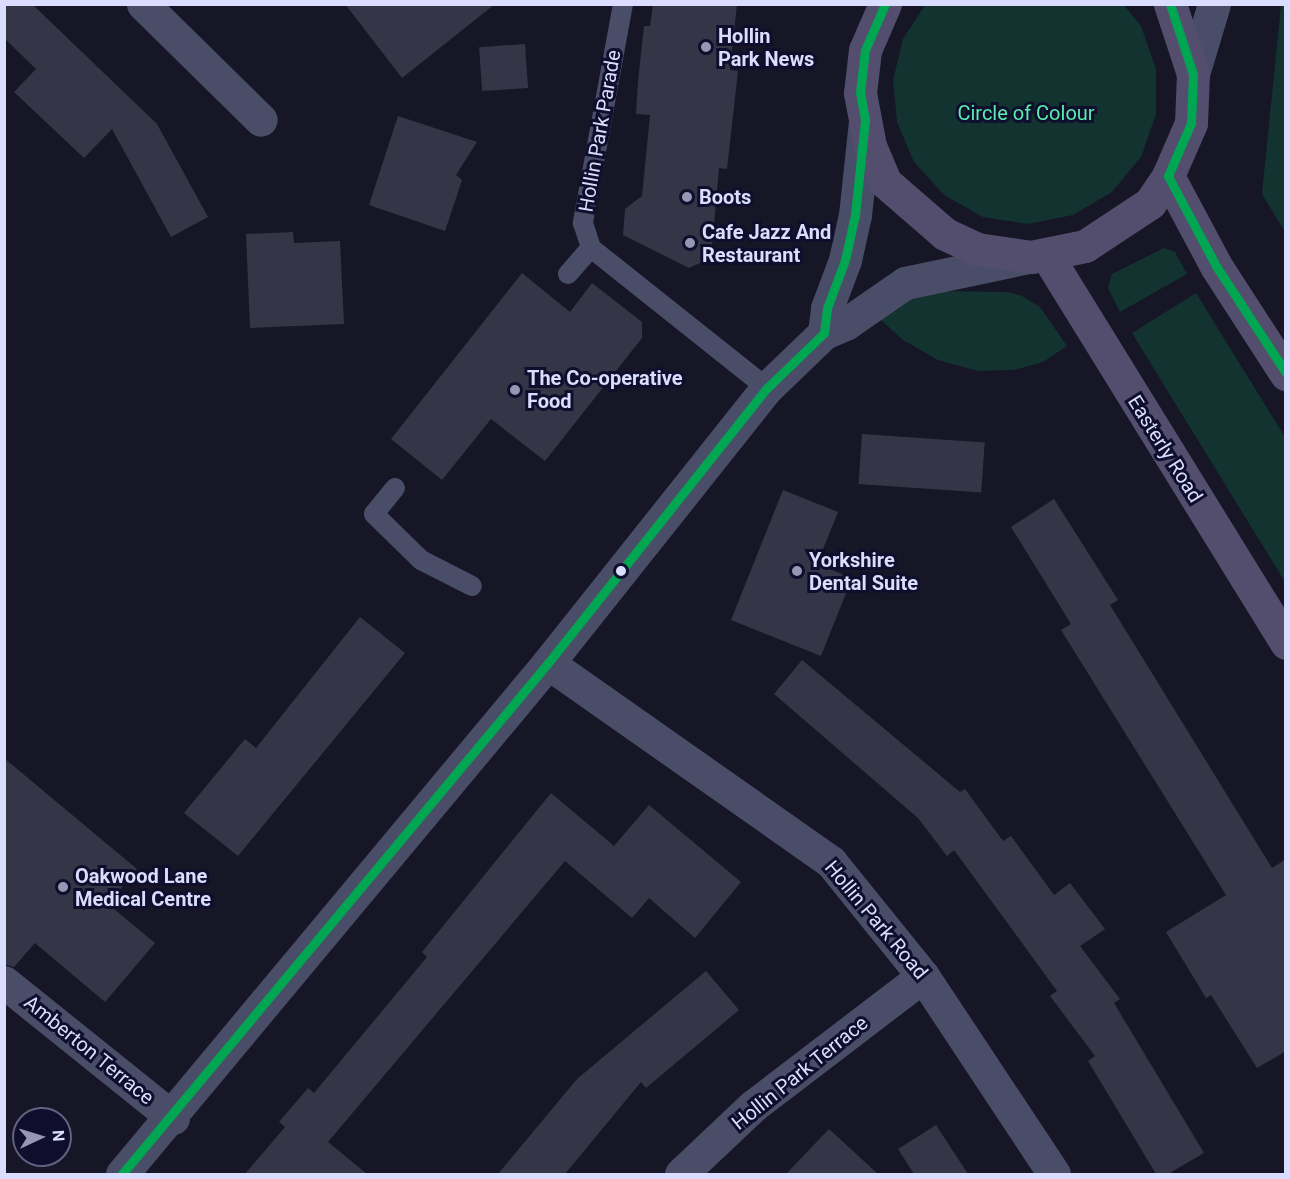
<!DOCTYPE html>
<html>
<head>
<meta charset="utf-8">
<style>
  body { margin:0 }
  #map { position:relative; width:1290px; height:1179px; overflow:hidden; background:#161626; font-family:Roboto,sans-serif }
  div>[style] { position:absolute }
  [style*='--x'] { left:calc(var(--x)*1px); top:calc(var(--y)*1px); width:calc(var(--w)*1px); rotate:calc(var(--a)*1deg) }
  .green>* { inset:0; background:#12332f }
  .building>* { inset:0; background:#343547; transform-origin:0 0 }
  .service>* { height:20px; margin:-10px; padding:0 10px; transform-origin:10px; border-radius:10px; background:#4a4d67 }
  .minor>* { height:33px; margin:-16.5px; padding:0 16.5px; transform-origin:16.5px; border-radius:16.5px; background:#4a4d67 }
  .tertiary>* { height:33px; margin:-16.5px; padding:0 16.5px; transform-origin:16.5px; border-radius:16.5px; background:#4a4d67 }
  .primary>* { height:33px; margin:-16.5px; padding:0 16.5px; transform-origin:16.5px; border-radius:16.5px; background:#534e6d }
  .bus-1>* { height:9px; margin:-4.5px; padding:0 4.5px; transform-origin:4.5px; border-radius:4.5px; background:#00a651 }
  .dots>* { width:16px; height:16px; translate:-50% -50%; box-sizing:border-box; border:3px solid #0f0f2d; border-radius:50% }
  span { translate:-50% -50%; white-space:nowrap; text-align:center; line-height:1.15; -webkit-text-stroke:6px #0f0f2d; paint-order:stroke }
  .poi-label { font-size:20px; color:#dbddff; font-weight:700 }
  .left { translate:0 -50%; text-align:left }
  .park-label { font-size:20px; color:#5aecae }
  .street-label { font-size:20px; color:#dbddff }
  .frame { position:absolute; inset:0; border:6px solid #dbddff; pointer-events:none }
  .north { position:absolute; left:12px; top:1107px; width:60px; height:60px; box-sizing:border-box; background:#0f0f2d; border:2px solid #616181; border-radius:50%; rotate:86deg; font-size:16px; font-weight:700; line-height:24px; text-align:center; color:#dbddff }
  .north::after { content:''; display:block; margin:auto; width:21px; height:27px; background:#9697b3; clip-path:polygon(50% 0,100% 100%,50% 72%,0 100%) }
</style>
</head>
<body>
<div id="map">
  <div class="green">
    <div style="clip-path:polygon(925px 5px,1124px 5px,1141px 26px,1156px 69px,1156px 114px,1141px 157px,1112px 192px,1073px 215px,1028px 224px,983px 217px,944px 195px,914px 162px,897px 122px,893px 80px,903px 39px)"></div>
    <div style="clip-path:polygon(1281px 5px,1286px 5px,1285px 232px,1262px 194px)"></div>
    <div style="clip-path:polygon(1164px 248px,1175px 252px,1187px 274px,1120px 312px,1108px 288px,1112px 274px)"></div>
    <div style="clip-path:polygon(936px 291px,1008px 292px,1022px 296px,1040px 307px,1067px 346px,1043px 362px,1014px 370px,978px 371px,938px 360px,903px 340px,872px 312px,893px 299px)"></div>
    <div style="clip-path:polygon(1196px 293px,1285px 437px,1285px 582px,1132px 333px)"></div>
  </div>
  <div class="building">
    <div style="clip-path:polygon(4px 4px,32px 4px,157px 124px,208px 217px,171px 237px,112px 129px,84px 158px,14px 92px,36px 69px,4px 38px)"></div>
    <div style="clip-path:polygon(345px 4px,495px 4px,402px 78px)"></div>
    <div style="clip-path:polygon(653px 4px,737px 4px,730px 70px,738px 71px,727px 169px,719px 168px,711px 258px,689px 268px,623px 235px,625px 209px,642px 196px,650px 115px,636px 114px,638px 81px,644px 26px,650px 26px)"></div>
    <div style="left:525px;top:44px;width:44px;height:46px;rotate:86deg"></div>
    <div style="clip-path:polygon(398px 116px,477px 142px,456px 175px,462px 180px,445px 231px,369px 205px)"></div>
    <div style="clip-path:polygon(293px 232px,294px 243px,340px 241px,344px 324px,250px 328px,246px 234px)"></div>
    <div style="clip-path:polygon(522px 273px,570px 312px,592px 283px,642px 322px,642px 338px,545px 461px,491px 419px,442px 480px,391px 439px)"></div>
    <div style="left:862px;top:434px;width:123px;height:50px;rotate:4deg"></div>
    <div style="clip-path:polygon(783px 490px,838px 512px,817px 564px,852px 578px,821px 656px,731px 620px)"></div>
    <div style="clip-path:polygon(1054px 499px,1118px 600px,1110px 605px,1272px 868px,1286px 859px,1286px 1051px,1257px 1068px,1211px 995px,1206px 998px,1166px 932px,1226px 895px,1061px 630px,1071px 624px,1011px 527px)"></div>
    <div style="clip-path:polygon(360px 617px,405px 653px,238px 856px,184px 813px,245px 739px,256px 748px)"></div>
    <div style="clip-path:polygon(802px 660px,960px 792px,965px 789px,1003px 841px,1011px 836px,1054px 895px,1070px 883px,1105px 929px,1080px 946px,1120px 999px,1114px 1003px,1204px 1153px,1168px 1174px,1156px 1174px,1088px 1061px,1095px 1056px,1050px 996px,1057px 991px,954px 850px,947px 856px,918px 818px,774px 694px)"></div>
    <div style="clip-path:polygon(4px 758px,137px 869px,108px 904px,155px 943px,105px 1002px,35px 943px,14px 967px,4px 964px)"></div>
    <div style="clip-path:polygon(551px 793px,614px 846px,649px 805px,741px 882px,695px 938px,649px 898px,632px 918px,565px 861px,328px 1142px,367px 1174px,245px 1174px,285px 1127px,279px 1122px,308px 1088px,314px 1093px,427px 957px,422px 952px)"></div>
    <div style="clip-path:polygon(706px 971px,739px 1010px,646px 1088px,641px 1082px,565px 1174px,498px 1174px,577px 1079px)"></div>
    <div style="clip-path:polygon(936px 1125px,968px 1174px,914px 1174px,898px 1149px)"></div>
    <div style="clip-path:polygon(829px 1129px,878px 1174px,786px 1174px)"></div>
  </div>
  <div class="service">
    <div style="--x:623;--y:4;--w:223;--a:100.4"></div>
    <div style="--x:583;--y:223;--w:26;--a:72"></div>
    <div style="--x:591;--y:248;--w:225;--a:38.5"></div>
    <div style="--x:568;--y:274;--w:35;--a:-49"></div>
    <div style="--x:395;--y:488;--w:33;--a:129"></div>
    <div style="--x:374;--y:514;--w:66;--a:44.4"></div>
    <div style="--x:421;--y:560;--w:57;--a:27"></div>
  </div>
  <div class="minor">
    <div style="--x:143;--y:4;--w:165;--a:44.5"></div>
    <div style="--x:548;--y:663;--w:346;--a:35.1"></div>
    <div style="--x:831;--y:862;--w:146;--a:51.1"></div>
    <div style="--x:923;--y:976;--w:237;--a:56.5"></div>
    <div style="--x:4;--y:982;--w:217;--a:38.8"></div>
    <div style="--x:681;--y:1174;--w:99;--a:-43.4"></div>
    <div style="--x:753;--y:1106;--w:214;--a:-37.4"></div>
  </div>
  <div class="tertiary">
    <div style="--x:1193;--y:74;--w:73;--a:-73.3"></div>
    <div style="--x:824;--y:333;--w:25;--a:-83"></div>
    <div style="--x:827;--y:308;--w:51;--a:-69.4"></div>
    <div style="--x:845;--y:260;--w:46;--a:-77.5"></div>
    <div style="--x:855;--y:215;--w:95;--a:-83.9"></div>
    <div style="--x:122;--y:1174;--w:665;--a:-50.18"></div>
    <div style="--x:548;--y:663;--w:352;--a:-51.5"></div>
    <div style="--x:767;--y:388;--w:79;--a:-44"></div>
    <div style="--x:824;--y:333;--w:25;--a:-23"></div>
    <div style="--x:847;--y:323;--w:70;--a:-34.6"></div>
    <div style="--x:905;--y:283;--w:126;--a:-11.9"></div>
  </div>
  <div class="primary">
    <div style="--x:885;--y:4;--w:50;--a:113.5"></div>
    <div style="--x:865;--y:50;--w:43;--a:96.6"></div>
    <div style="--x:860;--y:93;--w:54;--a:79.3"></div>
    <div style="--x:870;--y:146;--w:39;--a:67"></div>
    <div style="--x:885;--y:182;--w:79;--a:40.9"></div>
    <div style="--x:945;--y:234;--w:35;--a:25"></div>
    <div style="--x:977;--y:249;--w:55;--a:8.4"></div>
    <div style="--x:1031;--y:257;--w:55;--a:-11.5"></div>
    <div style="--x:1085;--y:246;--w:78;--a:-33.5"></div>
    <div style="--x:1150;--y:203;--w:32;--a:-56"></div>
    <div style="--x:1168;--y:176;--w:58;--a:-66.5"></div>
    <div style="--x:1191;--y:123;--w:49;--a:-87.7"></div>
    <div style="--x:1193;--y:74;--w:74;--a:-108.2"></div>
    <div style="--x:1168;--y:176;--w:102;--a:61.9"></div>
    <div style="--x:1216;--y:266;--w:129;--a:57.1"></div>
    <div style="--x:1046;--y:254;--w:457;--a:58.3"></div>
  </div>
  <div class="bus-1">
    <div style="--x:1170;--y:4;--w:74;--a:71.8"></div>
    <div style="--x:1193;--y:74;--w:49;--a:92.3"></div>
    <div style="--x:1191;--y:123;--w:58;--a:113.5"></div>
    <div style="--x:1168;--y:176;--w:102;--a:61.9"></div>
    <div style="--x:1216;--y:266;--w:128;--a:56.8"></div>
    <div style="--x:122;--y:1174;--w:665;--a:-50.18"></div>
    <div style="--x:548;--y:663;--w:352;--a:-51.5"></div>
    <div style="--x:767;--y:388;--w:79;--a:-44"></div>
    <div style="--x:824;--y:333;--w:25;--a:-83"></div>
    <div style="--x:827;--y:308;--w:51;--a:-69.4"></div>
    <div style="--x:845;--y:260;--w:46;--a:-77.5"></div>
    <div style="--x:855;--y:215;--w:96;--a:-84"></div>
    <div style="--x:865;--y:120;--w:27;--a:-100"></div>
    <div style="--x:860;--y:93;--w:43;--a:-83.4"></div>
    <div style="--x:865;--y:50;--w:50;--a:-66.5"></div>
  </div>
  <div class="dots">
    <div style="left:706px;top:47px;background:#9697b3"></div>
    <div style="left:687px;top:197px;background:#9697b3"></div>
    <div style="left:690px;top:243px;background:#9697b3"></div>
    <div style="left:515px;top:390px;background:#9697b3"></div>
    <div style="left:621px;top:571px;background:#dbddff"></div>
    <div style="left:797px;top:571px;background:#9697b3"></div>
    <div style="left:63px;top:887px;background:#9697b3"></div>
  </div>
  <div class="poi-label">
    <span class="left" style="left:718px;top:48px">Hollin<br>Park News</span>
    <span class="left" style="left:699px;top:197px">Boots</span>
    <span class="left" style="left:702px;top:244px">Cafe Jazz And<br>Restaurant</span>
    <span class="left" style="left:527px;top:390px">The Co-operative<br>Food</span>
    <span class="left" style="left:809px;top:572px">Yorkshire<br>Dental Suite</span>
    <span class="left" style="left:75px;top:888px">Oakwood Lane<br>Medical Centre</span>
  </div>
  <div class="park-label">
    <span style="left:1026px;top:113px">Circle of Colour</span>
  </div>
  <div class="street-label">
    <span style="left:600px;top:131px;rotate:-80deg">Hollin Park Parade</span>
    <span style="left:1165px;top:449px;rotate:58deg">Easterly Road</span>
    <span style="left:876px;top:920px;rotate:50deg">Hollin Park Road</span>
    <span style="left:89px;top:1050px;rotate:39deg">Amberton Terrace</span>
    <span style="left:800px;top:1073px;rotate:-39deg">Hollin Park Terrace</span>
  </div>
  <div class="frame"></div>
  <div class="north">N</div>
</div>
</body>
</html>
